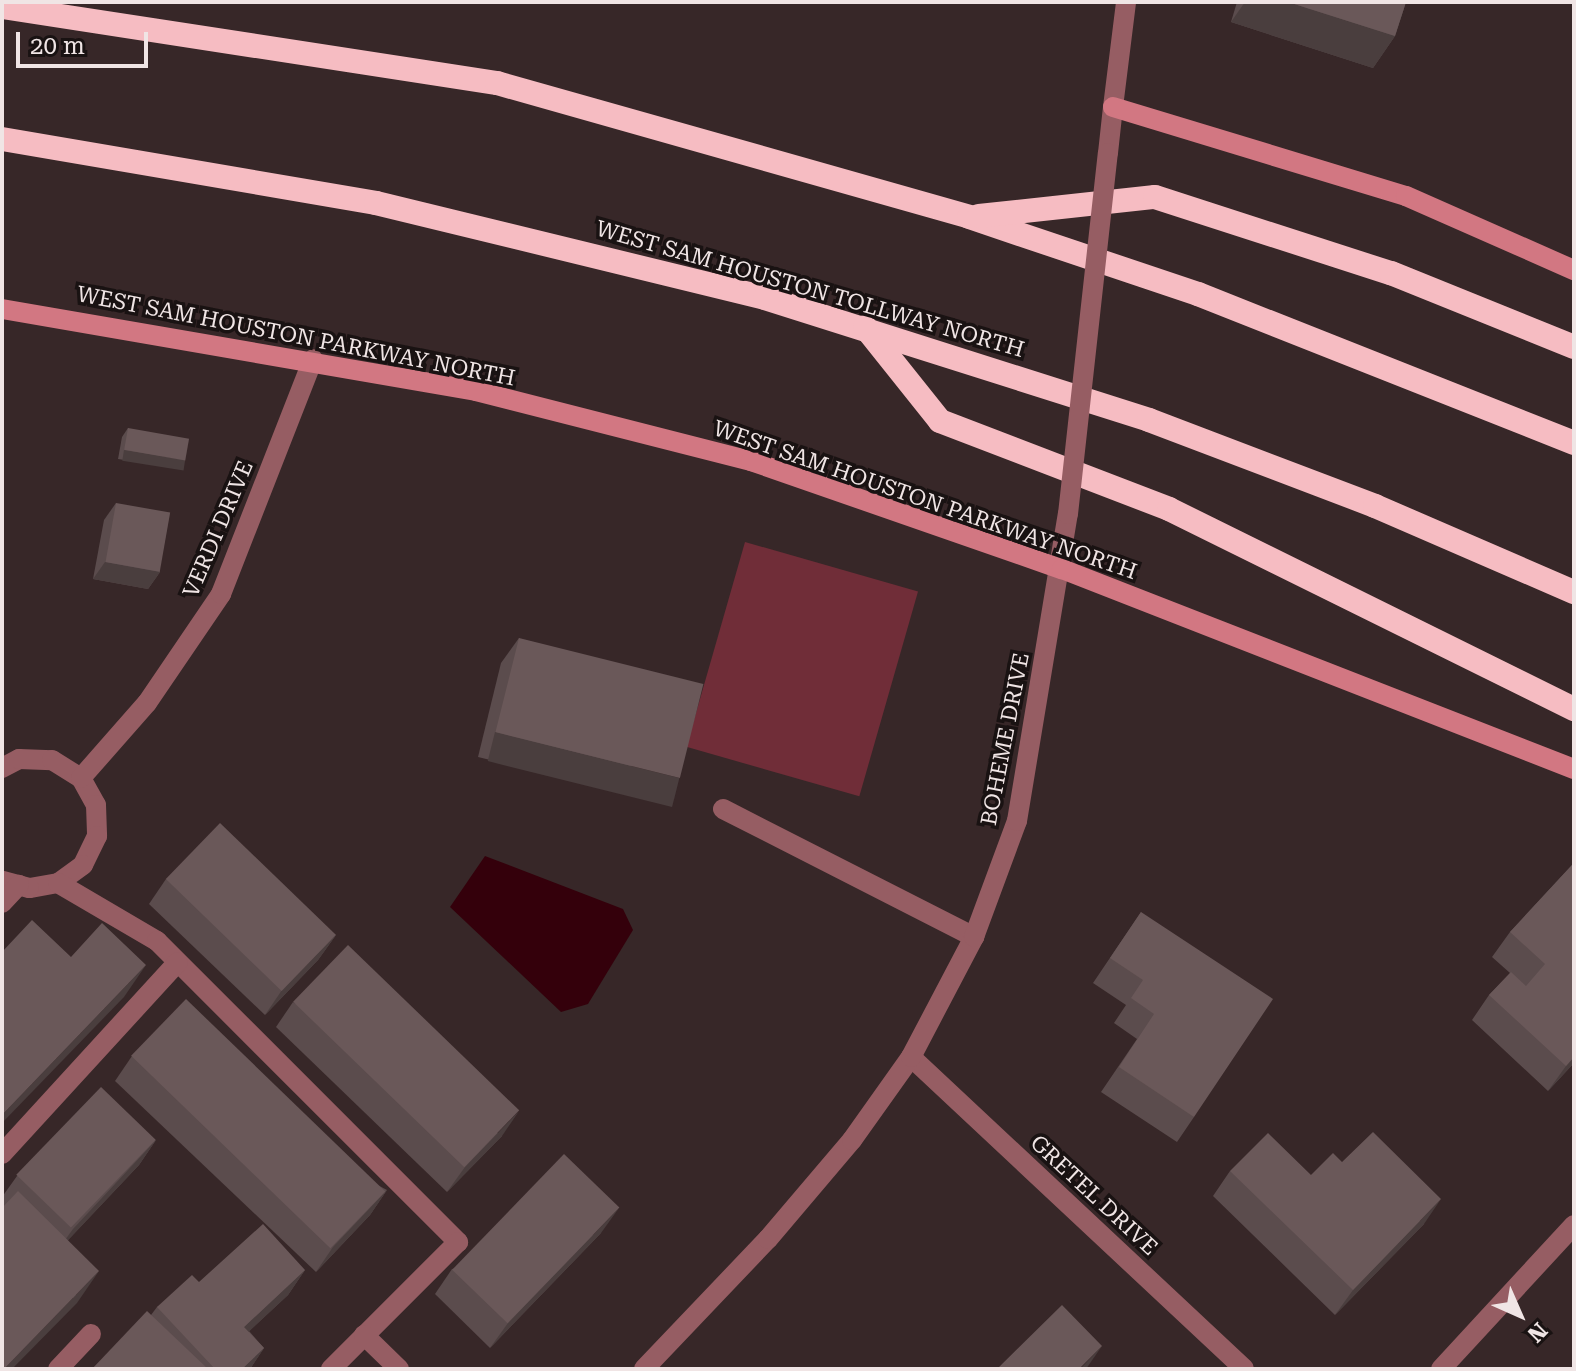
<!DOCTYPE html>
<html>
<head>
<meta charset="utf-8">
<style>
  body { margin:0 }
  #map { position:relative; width:1576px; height:1371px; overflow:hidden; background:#372728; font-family:"Roboto Serif",serif }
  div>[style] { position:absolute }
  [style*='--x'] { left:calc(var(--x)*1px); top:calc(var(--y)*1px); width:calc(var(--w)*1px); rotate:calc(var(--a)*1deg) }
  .green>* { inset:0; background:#702d38; transform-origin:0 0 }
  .water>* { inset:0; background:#34000b }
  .service>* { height:20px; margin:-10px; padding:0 10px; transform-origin:10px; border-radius:10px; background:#965d63 }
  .minor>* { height:20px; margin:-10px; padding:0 10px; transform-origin:10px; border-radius:10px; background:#965d63 }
  .tertiary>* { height:20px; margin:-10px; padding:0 10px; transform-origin:10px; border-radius:10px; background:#965d63 }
  .secondary>* { height:20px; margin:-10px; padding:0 10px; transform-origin:10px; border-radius:10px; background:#d27782 }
  .motorway>* { height:24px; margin:-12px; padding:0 12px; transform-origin:12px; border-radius:12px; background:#f6bcc2 }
  .tertiary-bridge>* { height:20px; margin:-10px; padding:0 10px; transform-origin:10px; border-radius:10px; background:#965d63 }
  .wall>* { inset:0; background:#5b4c4d }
  .shaded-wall>* { inset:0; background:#4a3e3e; transform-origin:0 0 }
  .building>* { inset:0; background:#6a5859; transform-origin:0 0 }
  span { translate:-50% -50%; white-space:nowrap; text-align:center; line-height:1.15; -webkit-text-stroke:7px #191212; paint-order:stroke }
  .street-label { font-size:22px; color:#f0e5e5 }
  .frame { position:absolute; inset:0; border:4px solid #f0e5e5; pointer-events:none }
  .north { position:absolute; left:1480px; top:1275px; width:80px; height:80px; -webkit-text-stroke:6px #191212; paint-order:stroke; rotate:135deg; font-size:22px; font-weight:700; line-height:32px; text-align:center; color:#f0e5e5 }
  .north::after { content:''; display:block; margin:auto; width:28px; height:36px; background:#f0e5e5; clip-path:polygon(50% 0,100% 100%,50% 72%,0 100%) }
  .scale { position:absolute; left:16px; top:32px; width:132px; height:36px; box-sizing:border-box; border:4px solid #f0e5e5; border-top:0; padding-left:10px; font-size:24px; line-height:28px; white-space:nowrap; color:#f0e5e5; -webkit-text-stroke:6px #191212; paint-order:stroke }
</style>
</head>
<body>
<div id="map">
  <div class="green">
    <div style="left:745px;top:542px;width:180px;height:213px;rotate:16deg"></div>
  </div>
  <div class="water">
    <div style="clip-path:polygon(485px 856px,623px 909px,633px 930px,588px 1004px,561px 1012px,450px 907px)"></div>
  </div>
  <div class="service">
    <div style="--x:2;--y:768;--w:19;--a:-28"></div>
    <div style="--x:19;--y:759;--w:33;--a:2"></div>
    <div style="--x:52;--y:760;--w:34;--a:32"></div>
    <div style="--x:81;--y:778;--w:31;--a:61"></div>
    <div style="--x:96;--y:805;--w:31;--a:88"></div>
    <div style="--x:97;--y:836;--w:32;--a:116"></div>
    <div style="--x:83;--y:865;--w:31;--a:144"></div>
    <div style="--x:58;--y:883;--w:29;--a:170"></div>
    <div style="--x:29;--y:888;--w:28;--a:-165"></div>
    <div style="--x:723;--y:809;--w:282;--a:27"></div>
    <div style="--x:58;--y:883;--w:115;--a:30.4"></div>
    <div style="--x:157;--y:941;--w:426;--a:45"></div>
    <div style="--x:458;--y:1242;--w:180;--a:135"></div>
    <div style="--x:2;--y:903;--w:25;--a:-47"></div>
    <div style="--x:2;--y:1154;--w:260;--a:-47.5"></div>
    <div style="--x:364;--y:1335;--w:49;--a:44.2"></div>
    <div style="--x:58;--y:1369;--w:48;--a:-46.7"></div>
  </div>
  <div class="minor">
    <div style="--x:1113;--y:107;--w:106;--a:-82.9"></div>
    <div style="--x:81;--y:778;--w:100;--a:-48.7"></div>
    <div style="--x:147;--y:703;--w:132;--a:-55.8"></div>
    <div style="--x:221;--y:594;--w:252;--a:-68.6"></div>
    <div style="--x:911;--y:1057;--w:456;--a:43.1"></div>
    <div style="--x:1441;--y:1369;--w:196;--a:-47.3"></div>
  </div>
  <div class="tertiary">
    <div style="--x:1108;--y:153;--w:46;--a:-83.8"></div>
    <div style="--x:644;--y:1369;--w:180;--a:-46.4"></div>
    <div style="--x:768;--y:1239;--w:130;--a:-49.7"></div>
    <div style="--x:852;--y:1140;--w:102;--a:-54.6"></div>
    <div style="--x:911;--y:1057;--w:136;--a:-62.3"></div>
    <div style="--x:974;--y:937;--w:124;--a:-69.7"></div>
    <div style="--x:1017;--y:821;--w:311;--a:-80.6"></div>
  </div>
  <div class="secondary">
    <div style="--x:1113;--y:107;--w:306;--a:16.9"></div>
    <div style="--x:1406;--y:196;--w:184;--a:23.8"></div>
    <div style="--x:2;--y:309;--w:481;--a:9.8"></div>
    <div style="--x:476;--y:391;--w:284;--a:14.3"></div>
    <div style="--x:751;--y:461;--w:329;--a:19.2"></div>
    <div style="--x:1062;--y:569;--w:550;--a:21.34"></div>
  </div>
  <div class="motorway">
    <div style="--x:2;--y:7;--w:501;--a:8.73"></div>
    <div style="--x:497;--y:83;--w:491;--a:15.8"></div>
    <div style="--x:969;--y:217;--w:242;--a:18.6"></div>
    <div style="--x:1198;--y:294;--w:404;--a:21.6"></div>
    <div style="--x:2;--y:139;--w:379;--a:9.7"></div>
    <div style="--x:376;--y:203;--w:400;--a:13.7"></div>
    <div style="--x:765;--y:298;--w:403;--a:17.6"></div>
    <div style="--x:1149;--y:420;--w:242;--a:20.8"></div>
    <div style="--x:1375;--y:506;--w:217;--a:23.4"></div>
    <div style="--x:979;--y:216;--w:177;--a:-6.2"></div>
    <div style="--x:1155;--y:197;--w:248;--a:17.9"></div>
    <div style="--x:1391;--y:273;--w:197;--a:22"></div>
    <div style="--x:865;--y:327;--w:120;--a:51.4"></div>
    <div style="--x:940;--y:421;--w:245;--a:21"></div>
    <div style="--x:1169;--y:509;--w:452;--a:26.3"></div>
  </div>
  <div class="tertiary-bridge">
    <div style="--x:1068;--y:514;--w:363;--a:-83.7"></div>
  </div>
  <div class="wall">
    <div style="clip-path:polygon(1237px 2px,1406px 2px,1395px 36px,1373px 68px,1231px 22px)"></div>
    <div style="clip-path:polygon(128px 428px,179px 469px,118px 459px,122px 437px)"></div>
    <div style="clip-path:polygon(116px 503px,160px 572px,148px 589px,93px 579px,104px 520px)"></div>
    <div style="clip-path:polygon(519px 638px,663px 802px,478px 757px,501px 663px)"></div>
    <div style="clip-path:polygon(1572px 865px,1574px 1063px,1548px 1091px,1472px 1020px,1489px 995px,1510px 973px,1492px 957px,1510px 932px)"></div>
    <div style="clip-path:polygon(166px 879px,336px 935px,318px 960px,265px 1015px,149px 904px)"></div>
    <div style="clip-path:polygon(1141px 912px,1194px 1117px,1177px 1142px,1101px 1092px,1137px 1039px,1114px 1023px,1126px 1005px,1093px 983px)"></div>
    <div style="clip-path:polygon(293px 1002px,502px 1136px,447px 1192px,276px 1027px)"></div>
    <div style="clip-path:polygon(132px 1056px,387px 1190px,370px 1215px,316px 1272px,115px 1081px)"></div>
    <div style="clip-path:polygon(156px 1140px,139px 1165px,68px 1240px,77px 1303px,2px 1204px,2px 1197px,17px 1176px)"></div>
    <div style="clip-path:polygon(1342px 1162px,1424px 1224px,1335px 1315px,1213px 1196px,1230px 1171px,1311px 1175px)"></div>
    <div style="clip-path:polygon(601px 1233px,490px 1348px,435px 1294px,452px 1269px)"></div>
    <div style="clip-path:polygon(305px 1270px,288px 1295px,249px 1331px,264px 1348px,250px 1369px,92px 1369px,151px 1315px,157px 1307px,199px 1282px)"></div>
  </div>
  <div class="shaded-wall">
    <div style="clip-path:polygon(1245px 2px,1288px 2px,1395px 36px,1373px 68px,1231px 22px)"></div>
    <div style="left:124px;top:450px;width:62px;height:11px;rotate:9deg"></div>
    <div style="clip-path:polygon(105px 562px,160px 572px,148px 589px,93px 579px)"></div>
    <div style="left:495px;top:732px;width:190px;height:30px;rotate:14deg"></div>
    <div style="clip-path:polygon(336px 935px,318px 960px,265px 1015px,282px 990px)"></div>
    <div style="clip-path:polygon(146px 965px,124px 997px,2px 1123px,2px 1115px)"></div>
    <div style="clip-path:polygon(1574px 1057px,1574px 1063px,1548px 1091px,1566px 1066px)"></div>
    <div style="clip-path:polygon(519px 1111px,502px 1136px,447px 1192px,465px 1167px)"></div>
    <div style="clip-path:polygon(156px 1140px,139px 1165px,55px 1254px,73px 1229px)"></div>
    <div style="clip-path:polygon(387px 1190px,370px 1215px,316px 1272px,333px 1247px)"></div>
    <div style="clip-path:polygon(1441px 1199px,1424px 1224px,1335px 1315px,1353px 1290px)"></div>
    <div style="clip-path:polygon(619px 1208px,601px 1233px,490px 1348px,508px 1323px)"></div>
    <div style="clip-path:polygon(305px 1270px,288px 1295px,227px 1352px,244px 1327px)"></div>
    <div style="clip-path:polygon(99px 1271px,77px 1303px,12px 1369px,4px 1369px)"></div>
    <div style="clip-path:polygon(1102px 1346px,1086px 1369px,1080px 1369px)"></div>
    <div style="clip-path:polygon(264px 1348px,250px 1369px,242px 1369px)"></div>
  </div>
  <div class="building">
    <div style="clip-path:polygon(1288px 2px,1406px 2px,1395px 36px)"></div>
    <div style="left:128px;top:428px;width:62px;height:22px;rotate:10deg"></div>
    <div style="left:116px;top:503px;width:55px;height:60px;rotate:10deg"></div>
    <div style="left:519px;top:638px;width:190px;height:97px;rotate:14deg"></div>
    <div style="left:220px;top:823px;width:161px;height:78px;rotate:44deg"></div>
    <div style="clip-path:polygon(1572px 865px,1574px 867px,1574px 1057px,1566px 1066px,1489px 995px,1511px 972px,1526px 986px,1545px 964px,1510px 932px)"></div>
    <div style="clip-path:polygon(1141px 912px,1273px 999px,1194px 1117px,1119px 1067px,1154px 1014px,1131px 998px,1143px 980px,1110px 958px)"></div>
    <div style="clip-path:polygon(32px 920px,71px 957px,102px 923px,146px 965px,2px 1115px,2px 952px)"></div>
    <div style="left:348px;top:945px;width:238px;height:79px;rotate:44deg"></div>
    <div style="left:186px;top:999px;width:277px;height:79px;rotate:44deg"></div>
    <div style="left:101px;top:1087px;width:76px;height:122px;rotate:44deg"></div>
    <div style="clip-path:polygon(1373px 1132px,1441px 1199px,1353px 1290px,1230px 1171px,1268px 1133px,1311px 1175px,1333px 1153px,1342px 1162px)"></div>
    <div style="left:564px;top:1154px;width:77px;height:161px;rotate:44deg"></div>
    <div style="clip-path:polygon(18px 1191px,99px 1271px,4px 1369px,2px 1369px,2px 1208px)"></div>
    <div style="clip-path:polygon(263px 1224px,305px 1270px,244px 1327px,264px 1348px,242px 1369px,215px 1369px,157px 1307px,192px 1275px,199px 1282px)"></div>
    <div style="clip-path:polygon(1062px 1305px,1102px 1346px,1081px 1367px,1083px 1369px,997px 1369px)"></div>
    <div style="clip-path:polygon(147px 1311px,208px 1369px,92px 1369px)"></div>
  </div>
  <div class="street-label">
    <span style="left:810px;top:289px;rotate:16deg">WEST SAM HOUSTON TOLLWAY NORTH</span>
    <span style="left:296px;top:336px;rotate:11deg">WEST SAM HOUSTON PARKWAY NORTH</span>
    <span style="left:925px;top:500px;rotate:19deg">WEST SAM HOUSTON PARKWAY NORTH</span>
    <span style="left:218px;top:529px;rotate:-67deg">VERDI DRIVE</span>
    <span style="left:1005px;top:739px;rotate:-79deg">BOHEME DRIVE</span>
    <span style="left:1094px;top:1195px;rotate:43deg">GRETEL DRIVE</span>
  </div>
  <div class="frame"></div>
  <div class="north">N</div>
  <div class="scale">20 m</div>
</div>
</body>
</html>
